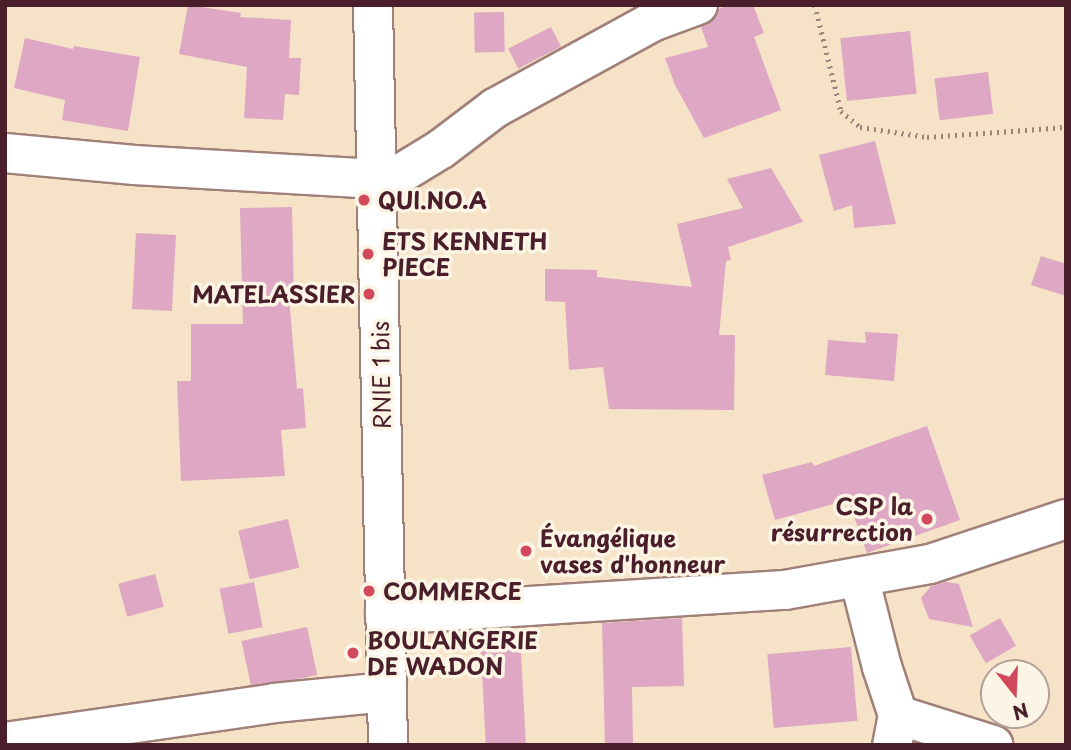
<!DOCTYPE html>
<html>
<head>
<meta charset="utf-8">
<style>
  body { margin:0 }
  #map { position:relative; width:1071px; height:750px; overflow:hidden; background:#f5e2c7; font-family:"Playpen Sans",sans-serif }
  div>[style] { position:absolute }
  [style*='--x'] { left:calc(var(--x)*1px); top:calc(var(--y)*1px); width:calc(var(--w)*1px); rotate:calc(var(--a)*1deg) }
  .building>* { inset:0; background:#dea7c3; transform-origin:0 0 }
  .path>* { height:4.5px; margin-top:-2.25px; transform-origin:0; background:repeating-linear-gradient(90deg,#a08079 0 2px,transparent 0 7px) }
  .roads { filter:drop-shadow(2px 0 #a08079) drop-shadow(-2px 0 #a08079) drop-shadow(0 2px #a08079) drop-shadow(0 -2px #a08079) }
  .minor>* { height:38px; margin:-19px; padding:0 19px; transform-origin:19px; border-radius:19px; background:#fff }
  .major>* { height:38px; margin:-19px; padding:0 19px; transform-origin:19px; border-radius:19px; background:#fff }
  .dots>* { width:19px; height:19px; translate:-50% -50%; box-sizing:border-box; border:4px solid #fcf5e5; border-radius:50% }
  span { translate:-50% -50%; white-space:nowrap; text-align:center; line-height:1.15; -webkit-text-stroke:7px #fcf5e5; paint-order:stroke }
  .poi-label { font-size:23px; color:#4a1f2b; font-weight:700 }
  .left { translate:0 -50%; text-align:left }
  .right { translate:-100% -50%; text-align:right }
  .street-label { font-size:23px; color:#4a1f2b }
  .frame { position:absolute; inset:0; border:7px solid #4a1f2b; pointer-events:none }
  .north { position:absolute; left:980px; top:659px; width:70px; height:70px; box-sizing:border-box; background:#fcf5e5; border:2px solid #b59f9b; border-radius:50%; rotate:162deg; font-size:19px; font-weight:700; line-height:28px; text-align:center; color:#4a1f2b }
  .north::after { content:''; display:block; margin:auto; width:24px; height:32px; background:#d1495b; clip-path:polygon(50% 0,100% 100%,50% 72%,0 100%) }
</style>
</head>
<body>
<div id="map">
  <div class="building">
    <div style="clip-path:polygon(188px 5px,241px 13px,240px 17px,291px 20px,289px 58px,301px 58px,299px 95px,285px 94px,283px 120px,244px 118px,247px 67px,179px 54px)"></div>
    <div style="clip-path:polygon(729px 5px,753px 5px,764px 33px,754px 37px,781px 110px,704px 138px,675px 85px,665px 58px,708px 47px,701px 27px,714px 19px,719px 9px)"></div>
    <div style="left:504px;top:12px;width:40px;height:30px;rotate:89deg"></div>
    <div style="left:551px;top:27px;width:22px;height:48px;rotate:63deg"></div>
    <div style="left:910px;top:31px;width:63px;height:70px;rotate:84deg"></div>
    <div style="clip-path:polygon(25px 38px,73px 49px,74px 46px,140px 57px,128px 131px,62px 120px,65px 100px,14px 88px)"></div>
    <div style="left:988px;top:72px;width:42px;height:54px;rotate:83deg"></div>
    <div style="clip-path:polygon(875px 141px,896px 224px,854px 228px,852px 205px,834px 211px,819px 155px)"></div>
    <div style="clip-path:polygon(771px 168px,803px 222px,728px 247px,731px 260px,726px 261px,719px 335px,735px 335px,734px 410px,609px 409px,603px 367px,569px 370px,565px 302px,545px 301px,545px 269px,597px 270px,597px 277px,692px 287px,677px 224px,743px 208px,727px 179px)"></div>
    <div style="clip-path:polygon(292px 207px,294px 299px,289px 299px,297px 389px,303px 388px,306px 428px,281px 430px,285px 476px,181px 481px,177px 381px,191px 381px,191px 324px,243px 324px,240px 208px)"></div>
    <div style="left:136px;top:233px;width:40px;height:76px;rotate:3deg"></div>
    <div style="clip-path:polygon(1041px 256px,1066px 264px,1066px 296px,1031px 285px)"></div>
    <div style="clip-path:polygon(865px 332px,898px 334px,894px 381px,825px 375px,828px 340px,866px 343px)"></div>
    <div style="clip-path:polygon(927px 426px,960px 520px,867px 553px,848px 500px,775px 520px,762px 475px,812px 462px,814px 466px)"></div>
    <div style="left:288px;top:519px;width:50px;height:51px;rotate:77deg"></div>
    <div style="left:155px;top:574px;width:34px;height:38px;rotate:75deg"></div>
    <div style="left:254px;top:582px;width:46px;height:35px;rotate:79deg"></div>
    <div style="clip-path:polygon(946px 582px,959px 584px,973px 627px,929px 619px,921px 598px,931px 586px)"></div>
    <div style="clip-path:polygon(682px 618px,684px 686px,632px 687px,633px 745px,605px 745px,602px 623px)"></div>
    <div style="left:1000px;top:618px;width:32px;height:35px;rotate:60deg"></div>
    <div style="left:307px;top:627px;width:49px;height:67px;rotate:78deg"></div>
    <div style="left:520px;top:633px;width:112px;height:40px;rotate:87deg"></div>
    <div style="left:851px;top:647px;width:74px;height:84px;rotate:85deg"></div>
  </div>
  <div class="path">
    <div style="--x:815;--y:5;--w:109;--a:76.2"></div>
    <div style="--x:841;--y:111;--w:25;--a:40"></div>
    <div style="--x:860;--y:127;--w:68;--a:8.5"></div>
    <div style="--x:927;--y:137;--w:139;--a:-4.1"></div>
  </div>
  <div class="roads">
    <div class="minor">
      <div style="--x:5;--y:153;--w:130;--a:5.3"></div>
      <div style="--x:134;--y:165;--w:243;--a:3.3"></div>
      <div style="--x:377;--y:179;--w:24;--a:-12"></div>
      <div style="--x:400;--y:174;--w:48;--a:-31.4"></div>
      <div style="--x:441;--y:149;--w:68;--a:-37.2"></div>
      <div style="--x:495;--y:108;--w:179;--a:-28.7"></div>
      <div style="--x:652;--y:22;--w:49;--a:-20.3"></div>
      <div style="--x:859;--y:577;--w:93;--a:75.7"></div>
      <div style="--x:882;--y:667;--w:51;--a:71.6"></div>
      <div style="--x:898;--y:715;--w:31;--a:101"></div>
      <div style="--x:385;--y:615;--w:401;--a:-3.6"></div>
      <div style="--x:785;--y:590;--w:147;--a:-10.2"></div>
      <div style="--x:930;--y:564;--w:143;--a:-18.3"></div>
      <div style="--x:898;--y:715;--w:100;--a:17.5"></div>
      <div style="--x:5;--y:742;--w:272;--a:-8.2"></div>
      <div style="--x:274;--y:703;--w:113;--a:-5.6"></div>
    </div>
    <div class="major">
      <div style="--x:373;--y:5;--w:740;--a:88.84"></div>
    </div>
  </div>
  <div class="dots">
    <div style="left:364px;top:200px;background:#d1495b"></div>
    <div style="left:368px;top:254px;background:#d1495b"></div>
    <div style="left:369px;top:294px;background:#d1495b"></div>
    <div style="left:927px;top:519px;background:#d1495b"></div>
    <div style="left:526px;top:551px;background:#d1495b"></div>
    <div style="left:369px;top:591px;background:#d1495b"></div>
    <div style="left:353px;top:653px;background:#d1495b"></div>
  </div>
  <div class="poi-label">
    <span class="left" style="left:378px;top:200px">QUI.NO.A</span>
    <span class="left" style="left:382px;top:254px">ETS KENNETH<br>PIECE</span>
    <span class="right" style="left:355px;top:294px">MATELASSIER</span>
    <span class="right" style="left:913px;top:519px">CSP la<br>résurrection</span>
    <span class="left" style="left:540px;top:551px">Évangélique<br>vases d'honneur</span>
    <span class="left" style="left:383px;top:591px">COMMERCE</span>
    <span class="left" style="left:367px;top:653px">BOULANGERIE<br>DE WADON</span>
  </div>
  <div class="street-label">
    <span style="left:381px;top:375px;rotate:-91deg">RNIE 1 bis</span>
  </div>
  <div class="frame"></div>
  <div class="north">N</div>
</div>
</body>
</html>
